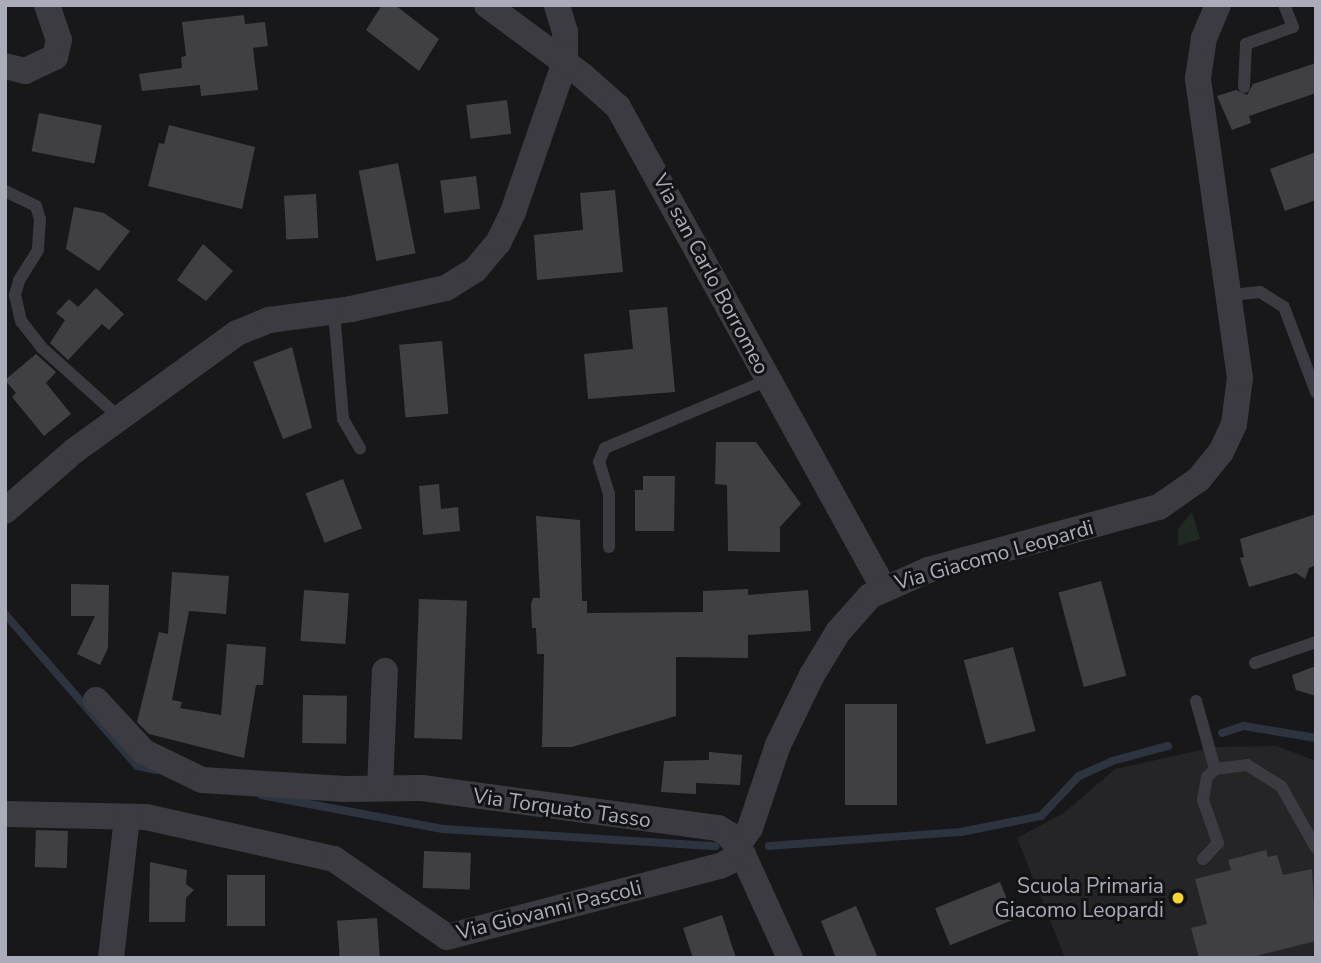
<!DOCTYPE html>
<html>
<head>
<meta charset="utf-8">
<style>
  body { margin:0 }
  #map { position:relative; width:1321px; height:963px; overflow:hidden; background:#18181a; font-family:"Nunito Sans",sans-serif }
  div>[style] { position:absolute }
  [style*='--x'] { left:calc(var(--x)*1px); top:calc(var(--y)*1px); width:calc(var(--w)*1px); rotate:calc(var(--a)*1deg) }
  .built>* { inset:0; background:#252427 }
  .green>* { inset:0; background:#202922 }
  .stream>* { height:8px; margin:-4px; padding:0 4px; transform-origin:4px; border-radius:4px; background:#2d343f }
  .building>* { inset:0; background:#404044; transform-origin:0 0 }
  .service>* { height:12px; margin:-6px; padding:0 6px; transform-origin:6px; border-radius:6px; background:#3b3b41 }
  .minor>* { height:26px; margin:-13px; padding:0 13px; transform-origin:13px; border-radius:13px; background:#3b3b41 }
  .dots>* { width:19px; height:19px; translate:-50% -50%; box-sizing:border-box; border:4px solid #131315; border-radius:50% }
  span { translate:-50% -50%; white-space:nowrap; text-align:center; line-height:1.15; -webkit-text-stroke:6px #131315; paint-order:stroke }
  .street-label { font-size:21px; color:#aaacba }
  .poi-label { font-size:21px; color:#aaacba }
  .right { translate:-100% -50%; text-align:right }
  .frame { position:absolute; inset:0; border:7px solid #aaacba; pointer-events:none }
</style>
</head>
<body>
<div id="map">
  <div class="built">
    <div style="clip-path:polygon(1277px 746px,1316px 761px,1316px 958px,1065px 958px,1017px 838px,1064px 813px,1115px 769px,1215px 747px)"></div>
  </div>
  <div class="green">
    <div style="clip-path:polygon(1192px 512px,1200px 539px,1178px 546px,1178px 529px)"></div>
  </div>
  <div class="stream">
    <div style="--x:5;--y:614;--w:201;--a:49"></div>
    <div style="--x:137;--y:766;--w:19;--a:12"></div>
    <div style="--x:1222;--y:733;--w:23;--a:-18"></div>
    <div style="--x:1244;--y:726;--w:73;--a:9.5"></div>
    <div style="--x:261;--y:795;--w:185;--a:10.6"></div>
    <div style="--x:443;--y:829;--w:273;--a:3.6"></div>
    <div style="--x:769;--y:846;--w:193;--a:-4.2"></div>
    <div style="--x:961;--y:832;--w:82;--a:-11.3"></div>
    <div style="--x:1041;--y:816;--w:55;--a:-46.5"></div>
    <div style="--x:1079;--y:776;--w:36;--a:-24"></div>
    <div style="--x:1112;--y:761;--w:58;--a:-15"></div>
  </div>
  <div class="building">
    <div style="clip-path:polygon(382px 5px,395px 5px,439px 39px,419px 71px,366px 30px)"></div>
    <div style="clip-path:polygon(244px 15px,245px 24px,265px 22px,268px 46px,253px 48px,258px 90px,201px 96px,200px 85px,142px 91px,139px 74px,182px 68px,181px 57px,186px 56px,182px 22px)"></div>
    <div style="clip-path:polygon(1316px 63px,1316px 93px,1249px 116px,1251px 123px,1232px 130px,1217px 96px,1236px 90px,1247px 95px,1253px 84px)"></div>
    <div style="left:507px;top:100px;width:34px;height:41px;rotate:83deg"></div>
    <div style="left:39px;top:113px;width:64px;height:39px;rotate:11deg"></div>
    <div style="clip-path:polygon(169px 125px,255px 147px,242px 209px,148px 186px,159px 143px,164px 144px)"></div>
    <div style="clip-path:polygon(1316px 152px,1316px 200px,1285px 211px,1270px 169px)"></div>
    <div style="left:398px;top:163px;width:92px;height:40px;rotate:79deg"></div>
    <div style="left:476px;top:176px;width:33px;height:36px;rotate:83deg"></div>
    <div style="clip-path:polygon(615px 190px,623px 272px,537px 280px,534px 235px,583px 230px,580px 193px)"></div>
    <div style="left:316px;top:194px;width:44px;height:32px;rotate:87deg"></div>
    <div style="clip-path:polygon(74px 207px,104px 213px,130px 231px,99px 271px,66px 249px)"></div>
    <div style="clip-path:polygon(203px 244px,233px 271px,206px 301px,177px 280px)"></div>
    <div style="clip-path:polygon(96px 288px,124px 314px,109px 330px,102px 324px,68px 360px,50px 343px,65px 320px,56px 313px,69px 299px,78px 307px)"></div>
    <div style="clip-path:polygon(667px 307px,675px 392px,588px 399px,584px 354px,633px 349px,629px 310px)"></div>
    <div style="left:442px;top:341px;width:73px;height:43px;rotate:85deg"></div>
    <div style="clip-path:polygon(292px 347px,312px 428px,283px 439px,253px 362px)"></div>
    <div style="clip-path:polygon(36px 354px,56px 372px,46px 383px,71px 414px,44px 436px,12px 397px,16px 393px,5px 380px)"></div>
    <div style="clip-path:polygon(716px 442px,756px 442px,801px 504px,780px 527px,780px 552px,728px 551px,727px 485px,715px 484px)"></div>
    <div style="clip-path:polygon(643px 476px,675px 476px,674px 531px,635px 531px,635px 490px,643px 490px)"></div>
    <div style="left:343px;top:479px;width:53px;height:40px;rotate:69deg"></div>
    <div style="clip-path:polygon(439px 484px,441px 509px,458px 507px,460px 531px,423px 535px,419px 486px)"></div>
    <div style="clip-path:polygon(1316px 514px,1316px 565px,1309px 568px,1305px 579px,1296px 573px,1249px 587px,1240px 558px,1244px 557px,1240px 539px)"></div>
    <div style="clip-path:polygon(536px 516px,580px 520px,582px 601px,587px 601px,587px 613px,703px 612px,703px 591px,748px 589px,748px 595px,808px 590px,811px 631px,748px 635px,748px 658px,676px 657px,676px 716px,572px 747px,542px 747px,544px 654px,537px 654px,536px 628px,532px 628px,531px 604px,533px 598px,540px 598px)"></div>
    <div style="clip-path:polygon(172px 572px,229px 576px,226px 614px,189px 611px,172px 700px,182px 702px,180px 708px,221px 715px,227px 644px,266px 647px,263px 685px,256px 685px,244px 758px,149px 734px,137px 722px,159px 632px,168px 634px)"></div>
    <div style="left:1101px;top:581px;width:98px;height:44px;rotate:75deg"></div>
    <div style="clip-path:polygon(71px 584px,109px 585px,108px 648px,100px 665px,77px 654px,95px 616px,71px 616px)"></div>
    <div style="left:304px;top:590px;width:45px;height:51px;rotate:4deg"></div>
    <div style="left:419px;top:599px;width:48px;height:139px;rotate:2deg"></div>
    <div style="left:1013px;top:647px;width:87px;height:51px;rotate:75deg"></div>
    <div style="clip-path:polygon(1316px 666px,1316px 696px,1296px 690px,1292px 675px)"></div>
    <div style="left:303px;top:695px;width:44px;height:48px;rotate:1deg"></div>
    <div style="left:845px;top:704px;width:52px;height:101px"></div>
    <div style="clip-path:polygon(709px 752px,742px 755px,740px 785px,696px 783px,696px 794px,661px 792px,664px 761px,709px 760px)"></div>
    <div style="left:36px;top:830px;width:32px;height:37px;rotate:2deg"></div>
    <div style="clip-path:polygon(1266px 850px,1268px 857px,1277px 855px,1283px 875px,1312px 869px,1316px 941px,1248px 958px,1199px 958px,1191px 928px,1207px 924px,1195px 879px,1231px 870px,1228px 860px)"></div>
    <div style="left:424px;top:851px;width:47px;height:37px;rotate:2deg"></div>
    <div style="clip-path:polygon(150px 862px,187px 870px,186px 884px,194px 890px,186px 898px,185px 922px,149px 922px)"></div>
    <div style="left:227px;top:875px;width:38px;height:51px"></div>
    <div style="left:1000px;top:882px;width:40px;height:70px;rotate:68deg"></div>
    <div style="clip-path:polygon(856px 906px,878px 958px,836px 958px,821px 921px)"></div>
    <div style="clip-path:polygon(722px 915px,736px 958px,693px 958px,683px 928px)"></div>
    <div style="left:377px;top:918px;width:40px;height:40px;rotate:86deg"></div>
  </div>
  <div class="service">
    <div style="--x:1244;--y:87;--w:43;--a:-87.3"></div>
    <div style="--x:1246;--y:44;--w:50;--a:-19.9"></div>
    <div style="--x:1293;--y:27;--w:24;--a:-112"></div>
    <div style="--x:5;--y:191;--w:34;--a:26"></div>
    <div style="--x:36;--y:206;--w:14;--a:73"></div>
    <div style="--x:40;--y:219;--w:31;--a:94"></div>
    <div style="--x:38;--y:250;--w:36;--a:122"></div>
    <div style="--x:19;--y:281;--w:15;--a:106"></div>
    <div style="--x:15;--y:295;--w:27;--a:77"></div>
    <div style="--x:21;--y:321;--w:33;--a:52"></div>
    <div style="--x:41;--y:347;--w:105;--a:41.9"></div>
    <div style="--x:1231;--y:295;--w:29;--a:-6"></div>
    <div style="--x:1260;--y:292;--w:28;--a:32"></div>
    <div style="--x:1284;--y:307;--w:91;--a:69.4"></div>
    <div style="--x:334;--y:312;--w:107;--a:85.2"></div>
    <div style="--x:343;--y:419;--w:34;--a:60"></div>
    <div style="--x:609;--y:547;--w:53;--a:-90"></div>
    <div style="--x:609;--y:494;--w:34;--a:-107"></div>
    <div style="--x:599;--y:462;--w:15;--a:-67"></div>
    <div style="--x:605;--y:448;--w:177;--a:-22.6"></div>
    <div style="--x:1255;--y:663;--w:65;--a:-19"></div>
    <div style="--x:1196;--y:701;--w:71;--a:74.4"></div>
    <div style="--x:1215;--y:769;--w:11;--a:135"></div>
    <div style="--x:1207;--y:777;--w:23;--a:100"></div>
    <div style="--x:1203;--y:800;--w:46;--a:70.8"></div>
    <div style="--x:1218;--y:843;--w:22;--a:133"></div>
    <div style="--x:1215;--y:769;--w:32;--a:-7"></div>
    <div style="--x:1247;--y:765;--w:40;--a:32"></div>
    <div style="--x:1281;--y:786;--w:71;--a:60.6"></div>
  </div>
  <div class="minor">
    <div style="--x:487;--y:5;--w:119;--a:36.5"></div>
    <div style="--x:583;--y:76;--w:47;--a:41.5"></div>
    <div style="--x:618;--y:107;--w:548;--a:61.1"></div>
    <div style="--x:5;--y:66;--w:21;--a:14"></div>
    <div style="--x:25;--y:71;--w:33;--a:-25"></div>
    <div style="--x:55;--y:57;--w:17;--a:-77"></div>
    <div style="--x:59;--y:40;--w:37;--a:-109"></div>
    <div style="--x:5;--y:511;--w:91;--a:-41"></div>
    <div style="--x:74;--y:451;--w:201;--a:-35.9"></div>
    <div style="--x:237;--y:333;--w:35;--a:-22"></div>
    <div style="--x:269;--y:320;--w:83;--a:-7.6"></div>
    <div style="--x:351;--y:309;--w:97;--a:-12.5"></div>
    <div style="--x:446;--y:288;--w:34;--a:-32"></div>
    <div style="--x:475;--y:270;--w:35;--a:-50"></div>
    <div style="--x:498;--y:243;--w:34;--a:-64"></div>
    <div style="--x:513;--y:212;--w:159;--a:-70.9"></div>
    <div style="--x:565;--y:62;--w:30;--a:-90"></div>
    <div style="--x:565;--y:32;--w:28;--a:-107"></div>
    <div style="--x:96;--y:700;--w:71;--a:47.3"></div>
    <div style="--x:144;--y:752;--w:64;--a:25.8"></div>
    <div style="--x:202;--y:780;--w:143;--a:3.6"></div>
    <div style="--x:345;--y:789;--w:77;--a:-0.7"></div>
    <div style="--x:422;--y:788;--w:299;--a:7.7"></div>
    <div style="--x:718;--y:828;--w:12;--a:31"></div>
    <div style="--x:728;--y:834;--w:26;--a:54"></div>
    <div style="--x:743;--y:855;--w:113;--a:65.5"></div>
    <div style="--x:380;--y:788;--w:117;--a:-87.6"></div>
    <div style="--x:5;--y:814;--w:141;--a:1.2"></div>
    <div style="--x:146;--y:817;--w:193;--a:12.6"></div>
    <div style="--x:334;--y:859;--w:137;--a:34.6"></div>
    <div style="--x:447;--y:937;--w:282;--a:-14.6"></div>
    <div style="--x:720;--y:866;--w:25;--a:-26"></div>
    <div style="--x:737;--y:846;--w:22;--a:-54"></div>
    <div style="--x:750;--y:828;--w:88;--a:-71.4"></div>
    <div style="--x:778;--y:745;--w:78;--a:-64.1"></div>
    <div style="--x:812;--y:675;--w:50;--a:-58.8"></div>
    <div style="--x:838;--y:632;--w:48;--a:-48.4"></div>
    <div style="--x:870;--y:596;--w:64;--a:-24.1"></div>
    <div style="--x:928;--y:570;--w:239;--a:-15.3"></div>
    <div style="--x:1159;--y:507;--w:49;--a:-35"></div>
    <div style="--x:1199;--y:479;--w:35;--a:-51"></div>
    <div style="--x:1221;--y:452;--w:31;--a:-65"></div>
    <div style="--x:1234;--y:424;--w:46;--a:-82.6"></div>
    <div style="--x:1240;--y:378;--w:303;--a:-98"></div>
    <div style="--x:1198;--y:78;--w:40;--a:-81.5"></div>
    <div style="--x:1204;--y:38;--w:36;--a:-67"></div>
    <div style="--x:111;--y:958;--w:142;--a:-83.5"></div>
  </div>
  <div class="dots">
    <div style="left:1178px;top:898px;background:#f6d434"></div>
  </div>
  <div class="street-label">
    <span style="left:711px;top:274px;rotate:62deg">Via san Carlo Borromeo</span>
    <span style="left:994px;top:555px;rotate:-16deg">Via Giacomo Leopardi</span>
    <span style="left:562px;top:808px;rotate:8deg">Via Torquato Tasso</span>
    <span style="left:549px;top:910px;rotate:-14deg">Via Giovanni Pascoli</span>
  </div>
  <div class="poi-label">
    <span class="right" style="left:1164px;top:898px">Scuola Primaria<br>Giacomo Leopardi</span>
  </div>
  <div class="frame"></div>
</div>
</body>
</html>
